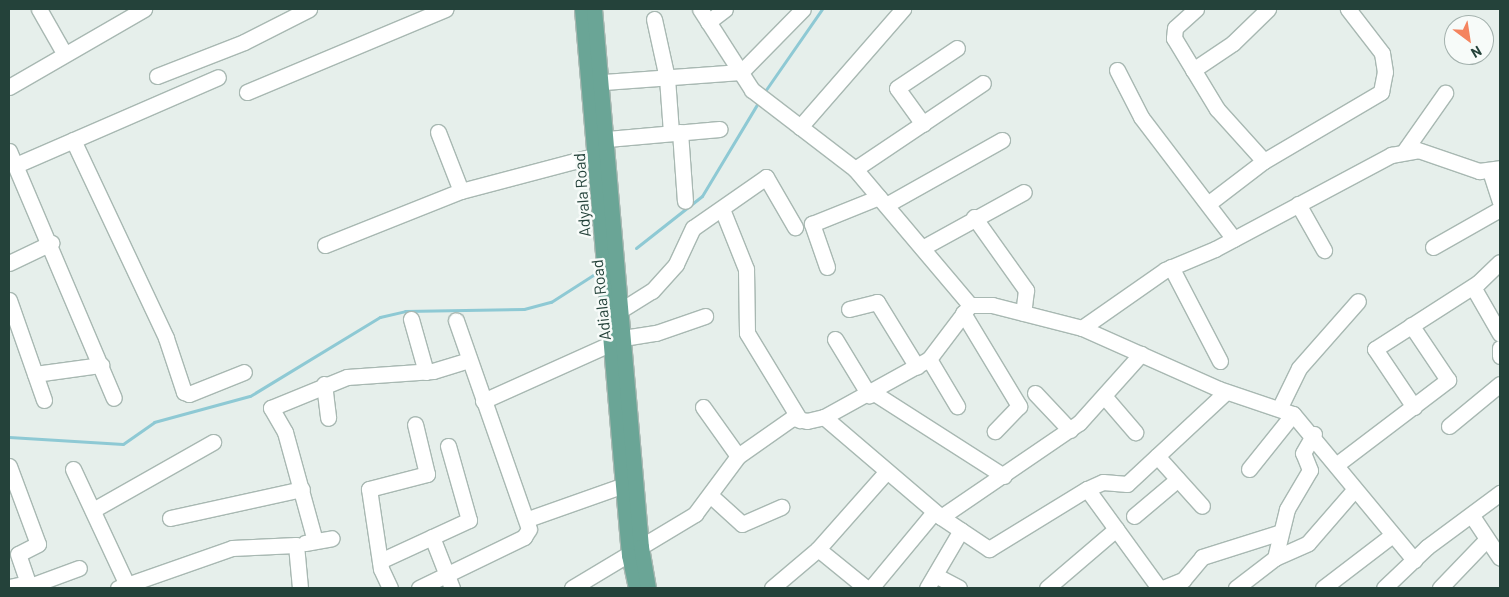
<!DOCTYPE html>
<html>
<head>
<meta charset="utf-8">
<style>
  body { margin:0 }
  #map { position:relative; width:1509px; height:597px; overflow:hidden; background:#e6efeb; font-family:Barlow,sans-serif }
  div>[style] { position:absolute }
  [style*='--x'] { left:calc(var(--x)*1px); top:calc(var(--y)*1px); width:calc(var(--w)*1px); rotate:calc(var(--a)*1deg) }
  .stream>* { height:3px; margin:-1.5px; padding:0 1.5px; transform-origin:1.5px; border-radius:1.5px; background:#8ec9d4 }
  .roads { filter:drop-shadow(1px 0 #a8b8b2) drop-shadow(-1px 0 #a8b8b2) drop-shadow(0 1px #a8b8b2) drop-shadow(0 -1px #a8b8b2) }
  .minor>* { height:15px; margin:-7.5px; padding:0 7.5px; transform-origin:7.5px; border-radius:7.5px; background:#fff }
  .major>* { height:15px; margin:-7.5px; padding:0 7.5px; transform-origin:7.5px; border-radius:7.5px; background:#6aa596 }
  span { translate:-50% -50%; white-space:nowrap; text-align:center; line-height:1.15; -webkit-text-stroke:5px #f7fbf9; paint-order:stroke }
  .street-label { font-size:16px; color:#24423a }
  .frame { position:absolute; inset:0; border:10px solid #24423a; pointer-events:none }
  .north { position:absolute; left:1444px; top:15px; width:50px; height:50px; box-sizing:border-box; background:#f7fbf9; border:1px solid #a3b1ad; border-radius:50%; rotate:149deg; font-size:14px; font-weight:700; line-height:20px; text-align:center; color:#24423a }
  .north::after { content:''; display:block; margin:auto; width:18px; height:22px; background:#f4845f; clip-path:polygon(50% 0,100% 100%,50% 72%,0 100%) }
</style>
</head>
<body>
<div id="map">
  <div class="stream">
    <div style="--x:763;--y:94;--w:103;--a:-55.2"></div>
    <div style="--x:636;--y:248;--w:84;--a:-38.2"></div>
    <div style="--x:702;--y:196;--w:111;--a:-59"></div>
    <div style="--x:9;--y:437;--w:114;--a:3.5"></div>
    <div style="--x:123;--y:444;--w:38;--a:-35"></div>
    <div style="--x:154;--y:422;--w:99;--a:-15.2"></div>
    <div style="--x:250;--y:396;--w:152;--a:-31.3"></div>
    <div style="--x:380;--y:317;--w:26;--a:-13"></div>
    <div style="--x:405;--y:311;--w:119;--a:-1"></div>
    <div style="--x:524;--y:309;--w:28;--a:-15"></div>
    <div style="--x:551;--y:302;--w:56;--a:-32.6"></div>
  </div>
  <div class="roads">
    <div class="minor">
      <div style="--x:39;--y:9;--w:51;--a:60.4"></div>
      <div style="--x:1196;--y:9;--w:28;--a:138"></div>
      <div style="--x:1175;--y:28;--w:10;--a:96"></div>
      <div style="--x:1174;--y:38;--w:83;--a:58.8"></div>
      <div style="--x:1217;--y:109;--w:70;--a:47.9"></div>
      <div style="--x:654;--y:19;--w:60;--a:77.6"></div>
      <div style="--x:667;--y:78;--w:55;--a:85.8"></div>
      <div style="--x:708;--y:22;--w:21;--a:-37"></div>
      <div style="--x:1117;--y:70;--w:53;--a:62.9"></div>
      <div style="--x:1141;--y:117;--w:153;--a:52.7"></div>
      <div style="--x:1193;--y:70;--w:48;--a:-34"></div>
      <div style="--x:1233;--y:43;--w:49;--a:-44.2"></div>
      <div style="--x:157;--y:76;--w:93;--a:-21.3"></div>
      <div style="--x:244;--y:42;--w:73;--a:-26.9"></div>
      <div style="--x:590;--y:83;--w:151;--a:-4.2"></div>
      <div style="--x:741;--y:72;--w:88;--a:-45.5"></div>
      <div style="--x:9;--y:87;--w:156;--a:-30"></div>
      <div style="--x:247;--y:92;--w:215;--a:-22.7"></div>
      <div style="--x:923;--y:124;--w:44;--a:-125.8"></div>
      <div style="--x:897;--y:88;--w:72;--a:-33.7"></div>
      <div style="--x:800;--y:127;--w:157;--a:-48.9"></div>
      <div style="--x:438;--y:132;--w:63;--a:68.7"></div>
      <div style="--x:680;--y:132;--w:69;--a:85.9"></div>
      <div style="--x:73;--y:140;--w:219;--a:64.8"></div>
      <div style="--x:166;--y:338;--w:57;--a:71.6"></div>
      <div style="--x:184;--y:392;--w:5;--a:22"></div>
      <div style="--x:189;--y:394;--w:59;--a:-21.8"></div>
      <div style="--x:596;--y:140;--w:124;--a:-5.1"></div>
      <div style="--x:1405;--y:150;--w:70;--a:-54.9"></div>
      <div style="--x:9;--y:151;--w:268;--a:67"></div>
      <div style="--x:16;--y:165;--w:220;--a:-23.5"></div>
      <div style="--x:855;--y:169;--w:154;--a:-33.9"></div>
      <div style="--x:1490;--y:171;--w:32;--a:72"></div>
      <div style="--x:1209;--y:203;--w:69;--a:-37.4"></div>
      <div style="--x:1264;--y:161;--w:136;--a:-30.5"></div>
      <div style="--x:1381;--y:92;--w:20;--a:-79"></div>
      <div style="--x:1385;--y:72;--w:19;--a:-99"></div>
      <div style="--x:1382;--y:53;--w:56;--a:-127.7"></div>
      <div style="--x:1298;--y:204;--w:53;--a:60.5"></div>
      <div style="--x:886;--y:205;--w:133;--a:-29.3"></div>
      <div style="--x:722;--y:209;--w:65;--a:68.2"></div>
      <div style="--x:746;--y:269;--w:64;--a:89.1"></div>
      <div style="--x:747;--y:333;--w:102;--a:58.7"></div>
      <div style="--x:974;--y:217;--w:90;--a:54.5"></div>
      <div style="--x:1026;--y:290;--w:23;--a:97"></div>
      <div style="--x:325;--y:245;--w:146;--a:-21.7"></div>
      <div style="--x:461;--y:191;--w:141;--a:-14.8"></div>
      <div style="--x:1433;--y:247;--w:77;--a:-29.6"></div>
      <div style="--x:922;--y:248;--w:116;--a:-28.8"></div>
      <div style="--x:9;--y:263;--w:47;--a:-25.5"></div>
      <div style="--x:827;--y:267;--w:46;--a:-109.2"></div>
      <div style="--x:812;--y:224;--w:72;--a:-21.9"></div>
      <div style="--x:1171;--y:267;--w:106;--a:62.5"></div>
      <div style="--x:1473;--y:287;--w:54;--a:60.1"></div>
      <div style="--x:9;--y:300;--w:106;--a:70.7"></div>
      <div style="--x:970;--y:305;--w:22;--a:0"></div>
      <div style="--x:992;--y:305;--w:93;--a:14.3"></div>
      <div style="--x:1082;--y:328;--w:150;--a:24"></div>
      <div style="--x:1219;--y:389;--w:78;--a:18.7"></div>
      <div style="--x:1293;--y:414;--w:190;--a:50.3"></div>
      <div style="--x:849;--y:309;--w:29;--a:-14"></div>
      <div style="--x:877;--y:302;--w:76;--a:58.4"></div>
      <div style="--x:621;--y:310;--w:36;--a:-32"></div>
      <div style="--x:652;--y:291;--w:36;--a:-48"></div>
      <div style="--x:676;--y:264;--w:40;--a:-65"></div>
      <div style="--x:693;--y:228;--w:89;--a:-34.9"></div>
      <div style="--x:766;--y:177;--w:58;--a:59.9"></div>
      <div style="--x:963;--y:313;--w:109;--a:58.9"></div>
      <div style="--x:1019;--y:406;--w:35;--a:134"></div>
      <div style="--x:411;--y:319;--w:55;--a:74.2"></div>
      <div style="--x:1082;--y:328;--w:101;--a:-34.9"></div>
      <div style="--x:1165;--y:270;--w:54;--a:-22.8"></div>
      <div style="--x:1215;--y:249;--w:200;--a:-28.1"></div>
      <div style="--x:1391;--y:155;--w:27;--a:-10"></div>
      <div style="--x:1418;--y:150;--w:65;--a:19"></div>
      <div style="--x:1479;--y:171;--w:21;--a:-8"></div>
      <div style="--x:623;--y:338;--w:33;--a:-9"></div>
      <div style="--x:656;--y:333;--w:52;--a:-19.1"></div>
      <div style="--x:835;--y:339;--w:66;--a:58.7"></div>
      <div style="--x:1500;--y:348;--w:8;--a:90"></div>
      <div style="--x:929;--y:359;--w:55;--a:59.2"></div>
      <div style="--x:35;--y:374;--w:67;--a:-7.8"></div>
      <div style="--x:324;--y:384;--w:34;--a:83"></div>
      <div style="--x:874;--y:393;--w:154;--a:32.6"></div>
      <div style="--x:1035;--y:393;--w:51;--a:46.6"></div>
      <div style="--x:1104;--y:396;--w:48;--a:49.3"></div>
      <div style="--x:483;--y:401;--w:139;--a:-24.2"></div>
      <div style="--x:703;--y:407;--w:60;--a:54.5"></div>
      <div style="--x:1280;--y:407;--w:43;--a:-64"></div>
      <div style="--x:1299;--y:368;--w:89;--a:-48.6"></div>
      <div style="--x:1414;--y:407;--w:70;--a:-123.9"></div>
      <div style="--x:1375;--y:349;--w:122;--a:-32.7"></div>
      <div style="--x:1478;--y:283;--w:30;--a:-44"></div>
      <div style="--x:824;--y:417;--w:154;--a:40.5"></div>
      <div style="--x:941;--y:517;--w:58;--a:33.7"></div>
      <div style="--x:989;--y:549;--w:115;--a:-31.5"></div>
      <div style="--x:1087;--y:489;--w:122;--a:54"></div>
      <div style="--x:1449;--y:426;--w:66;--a:-39.5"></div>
      <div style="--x:1157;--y:456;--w:67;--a:48"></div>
      <div style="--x:1336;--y:465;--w:141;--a:-37.2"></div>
      <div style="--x:1448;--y:380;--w:66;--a:-123.9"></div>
      <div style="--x:9;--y:466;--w:83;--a:69.6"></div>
      <div style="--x:38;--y:544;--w:22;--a:153"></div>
      <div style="--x:18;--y:554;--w:31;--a:71"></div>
      <div style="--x:73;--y:469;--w:128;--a:65"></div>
      <div style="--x:1249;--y:469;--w:70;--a:-51.3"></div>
      <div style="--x:1087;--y:489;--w:17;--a:-24"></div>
      <div style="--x:1103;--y:482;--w:24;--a:5"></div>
      <div style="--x:1127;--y:484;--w:135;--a:-42.9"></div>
      <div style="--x:710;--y:495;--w:43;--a:42.2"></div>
      <div style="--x:742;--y:524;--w:43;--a:-23.6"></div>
      <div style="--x:93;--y:510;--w:138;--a:-29.5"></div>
      <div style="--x:1134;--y:516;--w:57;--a:-40.1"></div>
      <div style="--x:1472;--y:516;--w:50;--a:56.3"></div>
      <div style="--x:941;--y:517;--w:167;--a:-34.3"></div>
      <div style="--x:1079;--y:423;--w:93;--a:-48.1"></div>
      <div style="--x:170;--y:518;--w:135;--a:-12.4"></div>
      <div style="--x:528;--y:519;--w:102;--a:-19.5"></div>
      <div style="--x:432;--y:537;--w:55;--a:68.6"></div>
      <div style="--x:315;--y:541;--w:113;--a:-105.4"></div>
      <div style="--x:285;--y:432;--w:28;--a:-120"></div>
      <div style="--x:271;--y:408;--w:82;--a:-22.2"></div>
      <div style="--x:347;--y:377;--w:86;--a:-4"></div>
      <div style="--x:433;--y:371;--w:38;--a:-17"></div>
      <div style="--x:305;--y:543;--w:27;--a:-10"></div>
      <div style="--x:818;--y:549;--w:62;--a:39.1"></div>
      <div style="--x:1275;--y:558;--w:36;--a:-24"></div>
      <div style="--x:1308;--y:543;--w:70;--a:-49"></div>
      <div style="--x:380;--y:561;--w:98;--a:-24.7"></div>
      <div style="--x:469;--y:520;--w:77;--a:-105.8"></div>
      <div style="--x:935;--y:575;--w:27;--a:28"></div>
      <div style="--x:30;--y:586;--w:52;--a:-20.2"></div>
      <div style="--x:9;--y:587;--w:19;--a:-12"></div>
      <div style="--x:28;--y:583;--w:6;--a:59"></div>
      <div style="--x:118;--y:588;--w:121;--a:-19.3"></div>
      <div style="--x:232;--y:548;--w:64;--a:-2.7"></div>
      <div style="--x:296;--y:545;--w:43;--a:84.7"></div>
      <div style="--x:390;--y:588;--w:21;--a:-115"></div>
      <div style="--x:381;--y:569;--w:81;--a:-98.5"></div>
      <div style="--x:369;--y:489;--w:60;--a:-14.5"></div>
      <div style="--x:427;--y:474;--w:51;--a:-103.5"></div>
      <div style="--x:419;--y:588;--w:117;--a:-25.9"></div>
      <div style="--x:524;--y:537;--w:9;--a:-58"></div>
      <div style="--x:529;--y:529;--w:221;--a:-109.3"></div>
      <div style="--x:572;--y:588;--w:144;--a:-31"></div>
      <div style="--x:695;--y:514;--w:72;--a:-53.4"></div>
      <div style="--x:738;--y:456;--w:66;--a:-35.1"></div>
      <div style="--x:792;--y:418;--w:15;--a:11"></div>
      <div style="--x:807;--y:421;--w:17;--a:-13"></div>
      <div style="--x:824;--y:417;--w:120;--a:-28.9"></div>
      <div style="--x:929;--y:359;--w:68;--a:-52.8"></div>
      <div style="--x:970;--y:305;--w:178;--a:-130.2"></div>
      <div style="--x:855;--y:169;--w:130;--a:-142.5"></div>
      <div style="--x:752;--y:90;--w:96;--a:-122.7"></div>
      <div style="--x:772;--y:588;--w:60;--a:-40.3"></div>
      <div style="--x:818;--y:549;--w:104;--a:-48.5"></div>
      <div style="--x:871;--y:588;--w:99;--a:-50.3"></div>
      <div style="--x:927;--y:588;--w:67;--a:-59.6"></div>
      <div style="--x:1047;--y:588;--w:91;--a:-40.5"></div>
      <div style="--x:1163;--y:588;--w:22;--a:-22"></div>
      <div style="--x:1183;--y:580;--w:30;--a:-50"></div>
      <div style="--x:1202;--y:557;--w:80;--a:-17.5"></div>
      <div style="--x:1236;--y:588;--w:49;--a:-37.6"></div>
      <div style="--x:1275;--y:558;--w:50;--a:-76.2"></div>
      <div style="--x:1287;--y:509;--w:45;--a:-59.5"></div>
      <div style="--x:1310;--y:470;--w:18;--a:-112"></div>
      <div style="--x:1303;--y:453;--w:22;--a:-60"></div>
      <div style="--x:1323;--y:588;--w:86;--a:-37.4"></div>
      <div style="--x:1384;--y:588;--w:59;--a:-43.6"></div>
      <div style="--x:1427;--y:547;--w:91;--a:-36.5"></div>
      <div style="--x:1440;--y:588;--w:66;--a:-46.2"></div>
    </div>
    <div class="major">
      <div style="--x:582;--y:9;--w:548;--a:85.08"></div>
      <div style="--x:629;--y:555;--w:34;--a:78"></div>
      <div style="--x:594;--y:9;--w:540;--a:85.01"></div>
      <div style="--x:641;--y:547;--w:42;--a:80.3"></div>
    </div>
  </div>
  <div class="street-label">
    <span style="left:582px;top:195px;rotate:-94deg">Adyala Road</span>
    <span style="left:601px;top:300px;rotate:-96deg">Adiala Road</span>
  </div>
  <div class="frame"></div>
  <div class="north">N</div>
</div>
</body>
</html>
